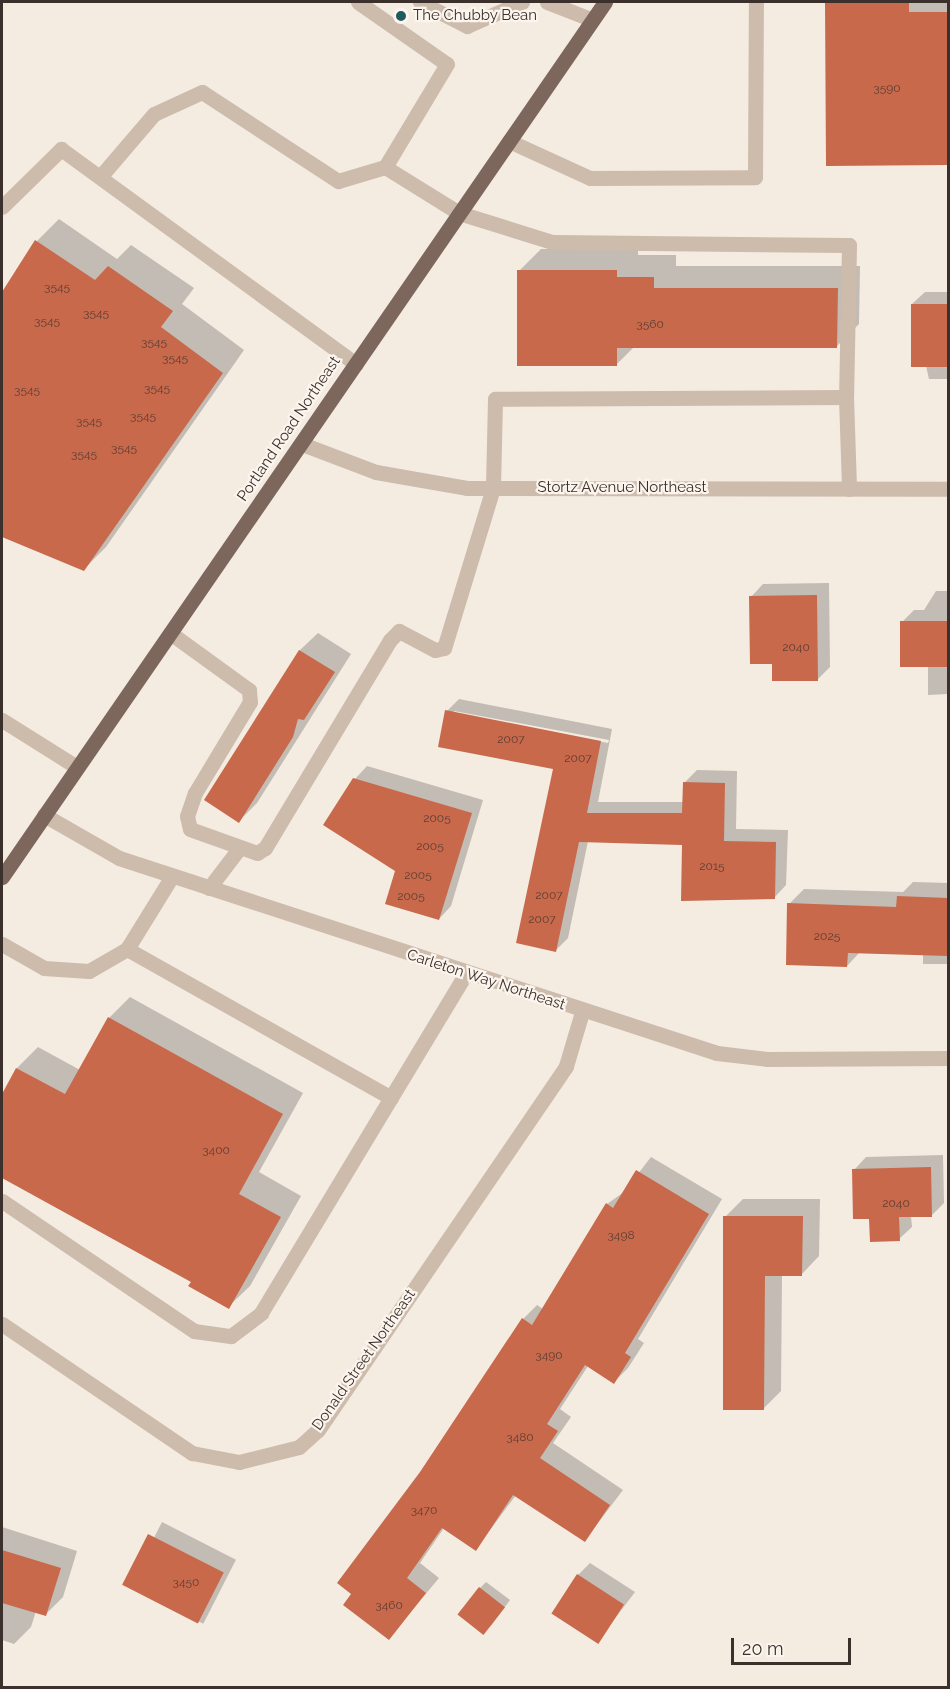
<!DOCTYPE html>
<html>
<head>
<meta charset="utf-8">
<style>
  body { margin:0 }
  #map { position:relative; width:950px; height:1689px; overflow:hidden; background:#f4ebe1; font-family:Raleway,sans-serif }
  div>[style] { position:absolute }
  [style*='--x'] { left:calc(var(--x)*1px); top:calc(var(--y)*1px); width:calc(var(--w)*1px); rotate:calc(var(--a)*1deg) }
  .shadow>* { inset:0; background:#0003; transform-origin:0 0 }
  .building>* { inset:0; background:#c8694b; transform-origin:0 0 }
  .minor>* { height:15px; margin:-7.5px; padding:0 7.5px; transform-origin:7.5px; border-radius:7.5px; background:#cdbbac }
  .major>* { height:15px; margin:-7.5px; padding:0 7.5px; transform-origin:7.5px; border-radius:7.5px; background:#7d675c }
  .dots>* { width:16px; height:16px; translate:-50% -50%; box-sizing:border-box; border:3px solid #fbf5ee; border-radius:50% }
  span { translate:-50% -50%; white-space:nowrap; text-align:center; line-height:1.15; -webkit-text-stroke:4.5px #fbf5ee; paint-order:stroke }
  .number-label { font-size:12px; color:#5e3e33 }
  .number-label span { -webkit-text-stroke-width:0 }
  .poi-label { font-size:15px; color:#3b302b }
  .left { translate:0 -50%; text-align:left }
  .street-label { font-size:15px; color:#3b302b }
  .frame { position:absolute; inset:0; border:3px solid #3b302b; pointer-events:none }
  .scale { position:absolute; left:731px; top:1638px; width:120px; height:27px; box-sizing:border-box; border:3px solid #3b302b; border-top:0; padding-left:8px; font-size:18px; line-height:21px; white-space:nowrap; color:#3b302b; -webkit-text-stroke:4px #fbf5ee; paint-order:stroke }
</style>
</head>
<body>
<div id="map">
  <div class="shadow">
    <div style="left:827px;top:2px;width:121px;height:162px"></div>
    <div style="clip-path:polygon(59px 219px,117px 259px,131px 245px,194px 288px,182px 304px,244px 350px,106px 547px,84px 569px,2px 535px,2px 295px,37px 241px)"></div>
    <div style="clip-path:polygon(541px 249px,638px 249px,638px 255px,676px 255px,676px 266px,860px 266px,859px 324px,837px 346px,635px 346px,617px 364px,519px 271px)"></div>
    <div style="clip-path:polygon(925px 292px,948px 292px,948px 379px,929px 379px,912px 304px)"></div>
    <div style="clip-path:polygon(829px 583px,830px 667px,818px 679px,774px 663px,751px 597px,763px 584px)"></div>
    <div style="clip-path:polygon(936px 591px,948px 591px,948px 694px,928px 695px,928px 666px,901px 623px,914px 610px,924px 610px)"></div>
    <div style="clip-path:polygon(318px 633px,351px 654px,257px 803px,239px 821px,206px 800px,300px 650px)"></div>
    <div style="clip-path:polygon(evenodd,459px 699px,612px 729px,598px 802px,684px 802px,684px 783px,697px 770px,737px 771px,736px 829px,788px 830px,786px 885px,774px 898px,683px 843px,588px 841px,568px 938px,556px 950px,555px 768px,447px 711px,459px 699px,454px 711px,609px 740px,608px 743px,454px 714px,454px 711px)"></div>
    <div style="clip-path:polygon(367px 766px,483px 800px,451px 906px,439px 919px,397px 871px,355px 779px)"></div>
    <div style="clip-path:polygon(913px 882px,948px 883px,948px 964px,923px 964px,923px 954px,860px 952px,847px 966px,789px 904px,804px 889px,903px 892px)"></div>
    <div style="clip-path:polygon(130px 997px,303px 1093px,259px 1172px,301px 1196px,250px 1286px,228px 1307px,193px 1282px,2px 1176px,2px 1097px,17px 1068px,38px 1047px,80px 1070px,109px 1018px)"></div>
    <div style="clip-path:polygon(943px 1155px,944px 1203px,932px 1215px,911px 1216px,912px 1227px,899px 1239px,870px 1217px,854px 1170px,866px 1157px)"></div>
    <div style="clip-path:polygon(651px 1157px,722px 1199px,638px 1339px,644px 1343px,628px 1368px,614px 1382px,588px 1366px,560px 1409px,571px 1417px,553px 1443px,623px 1490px,585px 1540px,516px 1495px,476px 1549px,444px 1528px,420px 1563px,439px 1578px,389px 1638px,421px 1473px,523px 1319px,537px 1305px,543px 1309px,607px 1204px,624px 1192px)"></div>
    <div style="clip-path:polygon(743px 1199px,820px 1199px,819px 1256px,802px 1274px,782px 1274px,781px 1391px,764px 1408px,725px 1217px)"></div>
    <div style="left:162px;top:1522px;width:83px;height:72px;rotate:27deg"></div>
    <div style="clip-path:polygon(2px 1527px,77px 1551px,63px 1597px,46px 1614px,36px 1611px,31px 1627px,14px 1644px,2px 1640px)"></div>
    <div style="clip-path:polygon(590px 1563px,635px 1592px,598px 1641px,578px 1575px)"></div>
    <div style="clip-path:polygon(486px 1582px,510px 1600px,490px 1627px,480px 1588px)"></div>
  </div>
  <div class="building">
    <div style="clip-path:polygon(825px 2px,909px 2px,909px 12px,948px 12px,948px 165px,826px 166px)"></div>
    <div style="clip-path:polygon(35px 240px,95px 280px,108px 266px,173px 311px,161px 327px,223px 373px,84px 571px,2px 537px,2px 292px)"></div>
    <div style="clip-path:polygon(517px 270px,617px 270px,617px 277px,654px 277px,654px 288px,838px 288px,837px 348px,617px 348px,617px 366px,517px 366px)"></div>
    <div style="left:911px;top:304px;width:37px;height:63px"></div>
    <div style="clip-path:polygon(817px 595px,818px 681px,772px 681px,772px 664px,750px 664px,749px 596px)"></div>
    <div style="left:948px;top:621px;width:46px;height:48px;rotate:90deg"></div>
    <div style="clip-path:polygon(299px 650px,335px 672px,304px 720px,298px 719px,293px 737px,239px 823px,204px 800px)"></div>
    <div style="clip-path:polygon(445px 710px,601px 741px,587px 813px,682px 813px,683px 782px,725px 783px,724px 841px,776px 842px,775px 899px,681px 901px,682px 845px,579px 842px,556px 952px,516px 943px,553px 769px,438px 747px)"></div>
    <div style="clip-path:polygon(353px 778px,472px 813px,439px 920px,385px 904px,395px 871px,323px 825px)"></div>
    <div style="clip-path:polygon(897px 896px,948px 898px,948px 956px,848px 953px,847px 967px,786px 965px,787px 903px,896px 907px)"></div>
    <div style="clip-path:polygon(108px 1017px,283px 1114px,239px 1194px,281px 1217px,229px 1309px,188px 1286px,191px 1282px,2px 1178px,2px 1094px,16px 1068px,65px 1094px)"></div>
    <div style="clip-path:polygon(931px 1167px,932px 1217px,899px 1217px,900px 1241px,870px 1242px,869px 1219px,853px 1219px,852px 1169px)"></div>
    <div style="clip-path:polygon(636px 1170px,709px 1214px,625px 1353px,631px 1357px,614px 1384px,585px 1365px,547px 1424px,558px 1431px,540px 1458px,610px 1505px,585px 1542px,513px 1495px,476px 1551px,442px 1528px,407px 1578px,426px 1593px,389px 1640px,343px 1605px,351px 1594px,337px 1583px,420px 1472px,522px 1318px,532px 1325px,606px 1203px,613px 1208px)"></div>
    <div style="clip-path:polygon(723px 1216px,803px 1216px,802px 1276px,765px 1276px,764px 1410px,723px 1410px)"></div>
    <div style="left:148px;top:1534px;width:85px;height:57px;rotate:27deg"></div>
    <div style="clip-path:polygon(2px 1550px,61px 1568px,46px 1616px,2px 1603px)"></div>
    <div style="left:577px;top:1574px;width:56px;height:47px;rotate:33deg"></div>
    <div style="left:479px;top:1587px;width:33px;height:35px;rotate:38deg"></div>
  </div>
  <div class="minor">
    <div style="--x:358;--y:2;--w:108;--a:34.9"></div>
    <div style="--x:447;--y:64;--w:120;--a:121"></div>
    <div style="--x:420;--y:2;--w:53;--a:27.1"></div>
    <div style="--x:467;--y:26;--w:60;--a:-23.6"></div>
    <div style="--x:547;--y:2;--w:49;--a:21.4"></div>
    <div style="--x:509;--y:141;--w:89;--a:24.6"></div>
    <div style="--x:590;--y:178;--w:165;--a:-0.3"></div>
    <div style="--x:755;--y:177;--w:175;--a:-89.7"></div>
    <div style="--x:100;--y:177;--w:83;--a:-49.4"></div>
    <div style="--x:154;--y:114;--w:53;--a:-24.6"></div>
    <div style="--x:202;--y:92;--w:163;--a:33.2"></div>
    <div style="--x:338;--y:181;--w:49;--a:-16.6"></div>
    <div style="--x:385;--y:167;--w:87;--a:31.9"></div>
    <div style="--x:459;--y:213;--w:97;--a:17.3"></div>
    <div style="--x:552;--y:242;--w:297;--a:0.6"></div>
    <div style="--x:849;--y:245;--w:152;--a:91.1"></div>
    <div style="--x:846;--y:397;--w:351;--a:179.7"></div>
    <div style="--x:495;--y:399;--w:89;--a:91.3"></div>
    <div style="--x:493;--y:488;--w:167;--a:107"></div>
    <div style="--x:444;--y:648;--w:9;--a:167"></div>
    <div style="--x:435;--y:650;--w:41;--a:-152.2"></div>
    <div style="--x:399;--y:631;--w:13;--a:135"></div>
    <div style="--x:390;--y:640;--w:243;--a:121"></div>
    <div style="--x:265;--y:848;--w:9;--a:148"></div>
    <div style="--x:257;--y:853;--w:71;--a:-160.3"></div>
    <div style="--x:190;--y:829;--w:13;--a:-103"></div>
    <div style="--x:187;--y:816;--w:24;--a:-71"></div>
    <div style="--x:195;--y:793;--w:106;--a:-58.9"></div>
    <div style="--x:250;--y:702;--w:12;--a:-95"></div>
    <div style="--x:249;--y:690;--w:94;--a:-144.1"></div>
    <div style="--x:2;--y:207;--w:83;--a:-44.5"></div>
    <div style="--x:61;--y:149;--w:365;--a:36.1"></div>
    <div style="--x:846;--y:397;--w:92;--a:88.1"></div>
    <div style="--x:302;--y:444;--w:79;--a:20.7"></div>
    <div style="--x:376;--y:472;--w:92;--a:10"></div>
    <div style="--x:467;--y:488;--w:481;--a:0.1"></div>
    <div style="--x:2;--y:720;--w:89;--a:32.1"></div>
    <div style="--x:44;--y:815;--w:86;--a:29.8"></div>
    <div style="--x:119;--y:858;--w:629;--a:18.06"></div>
    <div style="--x:717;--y:1053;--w:50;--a:6.8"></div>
    <div style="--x:767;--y:1059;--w:181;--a:-0.3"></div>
    <div style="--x:209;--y:888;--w:48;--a:-52.7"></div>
    <div style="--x:2;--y:944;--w:48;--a:29.7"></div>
    <div style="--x:44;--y:968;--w:45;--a:3.8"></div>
    <div style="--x:89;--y:971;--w:44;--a:-30.1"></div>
    <div style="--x:127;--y:949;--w:86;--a:-58.3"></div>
    <div style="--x:127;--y:949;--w:303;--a:29.4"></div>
    <div style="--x:2;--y:1201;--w:232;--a:34.1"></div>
    <div style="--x:194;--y:1331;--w:37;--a:8"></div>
    <div style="--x:231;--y:1336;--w:38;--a:-37"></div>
    <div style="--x:261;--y:1313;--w:397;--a:-58.9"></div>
    <div style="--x:2;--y:1324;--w:230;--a:34.2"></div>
    <div style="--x:192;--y:1453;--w:48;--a:10.8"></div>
    <div style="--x:239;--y:1462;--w:62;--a:-14"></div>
    <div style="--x:299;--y:1447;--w:25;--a:-42"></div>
    <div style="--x:318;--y:1430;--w:440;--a:-55.7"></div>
    <div style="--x:566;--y:1066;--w:56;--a:-73.5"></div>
  </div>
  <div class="major">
    <div style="--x:2;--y:877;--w:1063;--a:-55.43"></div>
  </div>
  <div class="dots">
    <div style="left:401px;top:16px;background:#1f5a5e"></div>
  </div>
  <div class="number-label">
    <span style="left:887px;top:89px">3590</span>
    <span style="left:57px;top:288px">3545</span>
    <span style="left:96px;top:314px">3545</span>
    <span style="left:47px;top:322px">3545</span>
    <span style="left:650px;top:325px">3560</span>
    <span style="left:154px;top:343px">3545</span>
    <span style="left:175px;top:359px">3545</span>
    <span style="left:157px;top:389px">3545</span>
    <span style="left:27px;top:391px">3545</span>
    <span style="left:143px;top:417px">3545</span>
    <span style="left:89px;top:422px">3545</span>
    <span style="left:124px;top:449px">3545</span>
    <span style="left:84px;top:455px">3545</span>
    <span style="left:796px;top:648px">2040</span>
    <span style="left:511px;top:740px">2007</span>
    <span style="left:578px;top:759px">2007</span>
    <span style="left:437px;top:819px">2005</span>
    <span style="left:430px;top:847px">2005</span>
    <span style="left:712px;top:867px">2015</span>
    <span style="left:418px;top:876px">2005</span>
    <span style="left:549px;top:896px">2007</span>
    <span style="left:411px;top:897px">2005</span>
    <span style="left:542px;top:920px">2007</span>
    <span style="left:827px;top:937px">2025</span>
    <span style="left:216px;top:1151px">3400</span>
    <span style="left:896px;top:1204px">2040</span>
    <span style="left:621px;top:1236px">3498</span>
    <span style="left:549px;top:1356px">3490</span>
    <span style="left:520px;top:1438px">3480</span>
    <span style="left:424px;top:1511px">3470</span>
    <span style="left:186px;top:1583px">3450</span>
    <span style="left:389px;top:1606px">3460</span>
  </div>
  <div class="poi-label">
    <span class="left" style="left:413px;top:16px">The Chubby Bean</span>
  </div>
  <div class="street-label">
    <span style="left:289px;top:429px;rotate:-56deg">Portland Road Northeast</span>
    <span style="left:622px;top:488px">Stortz Avenue Northeast</span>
    <span style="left:486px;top:980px;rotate:18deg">Carleton Way Northeast</span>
    <span style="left:364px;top:1360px;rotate:-55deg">Donald Street Northeast</span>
  </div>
  <div class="frame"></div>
  <div class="scale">20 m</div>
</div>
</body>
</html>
